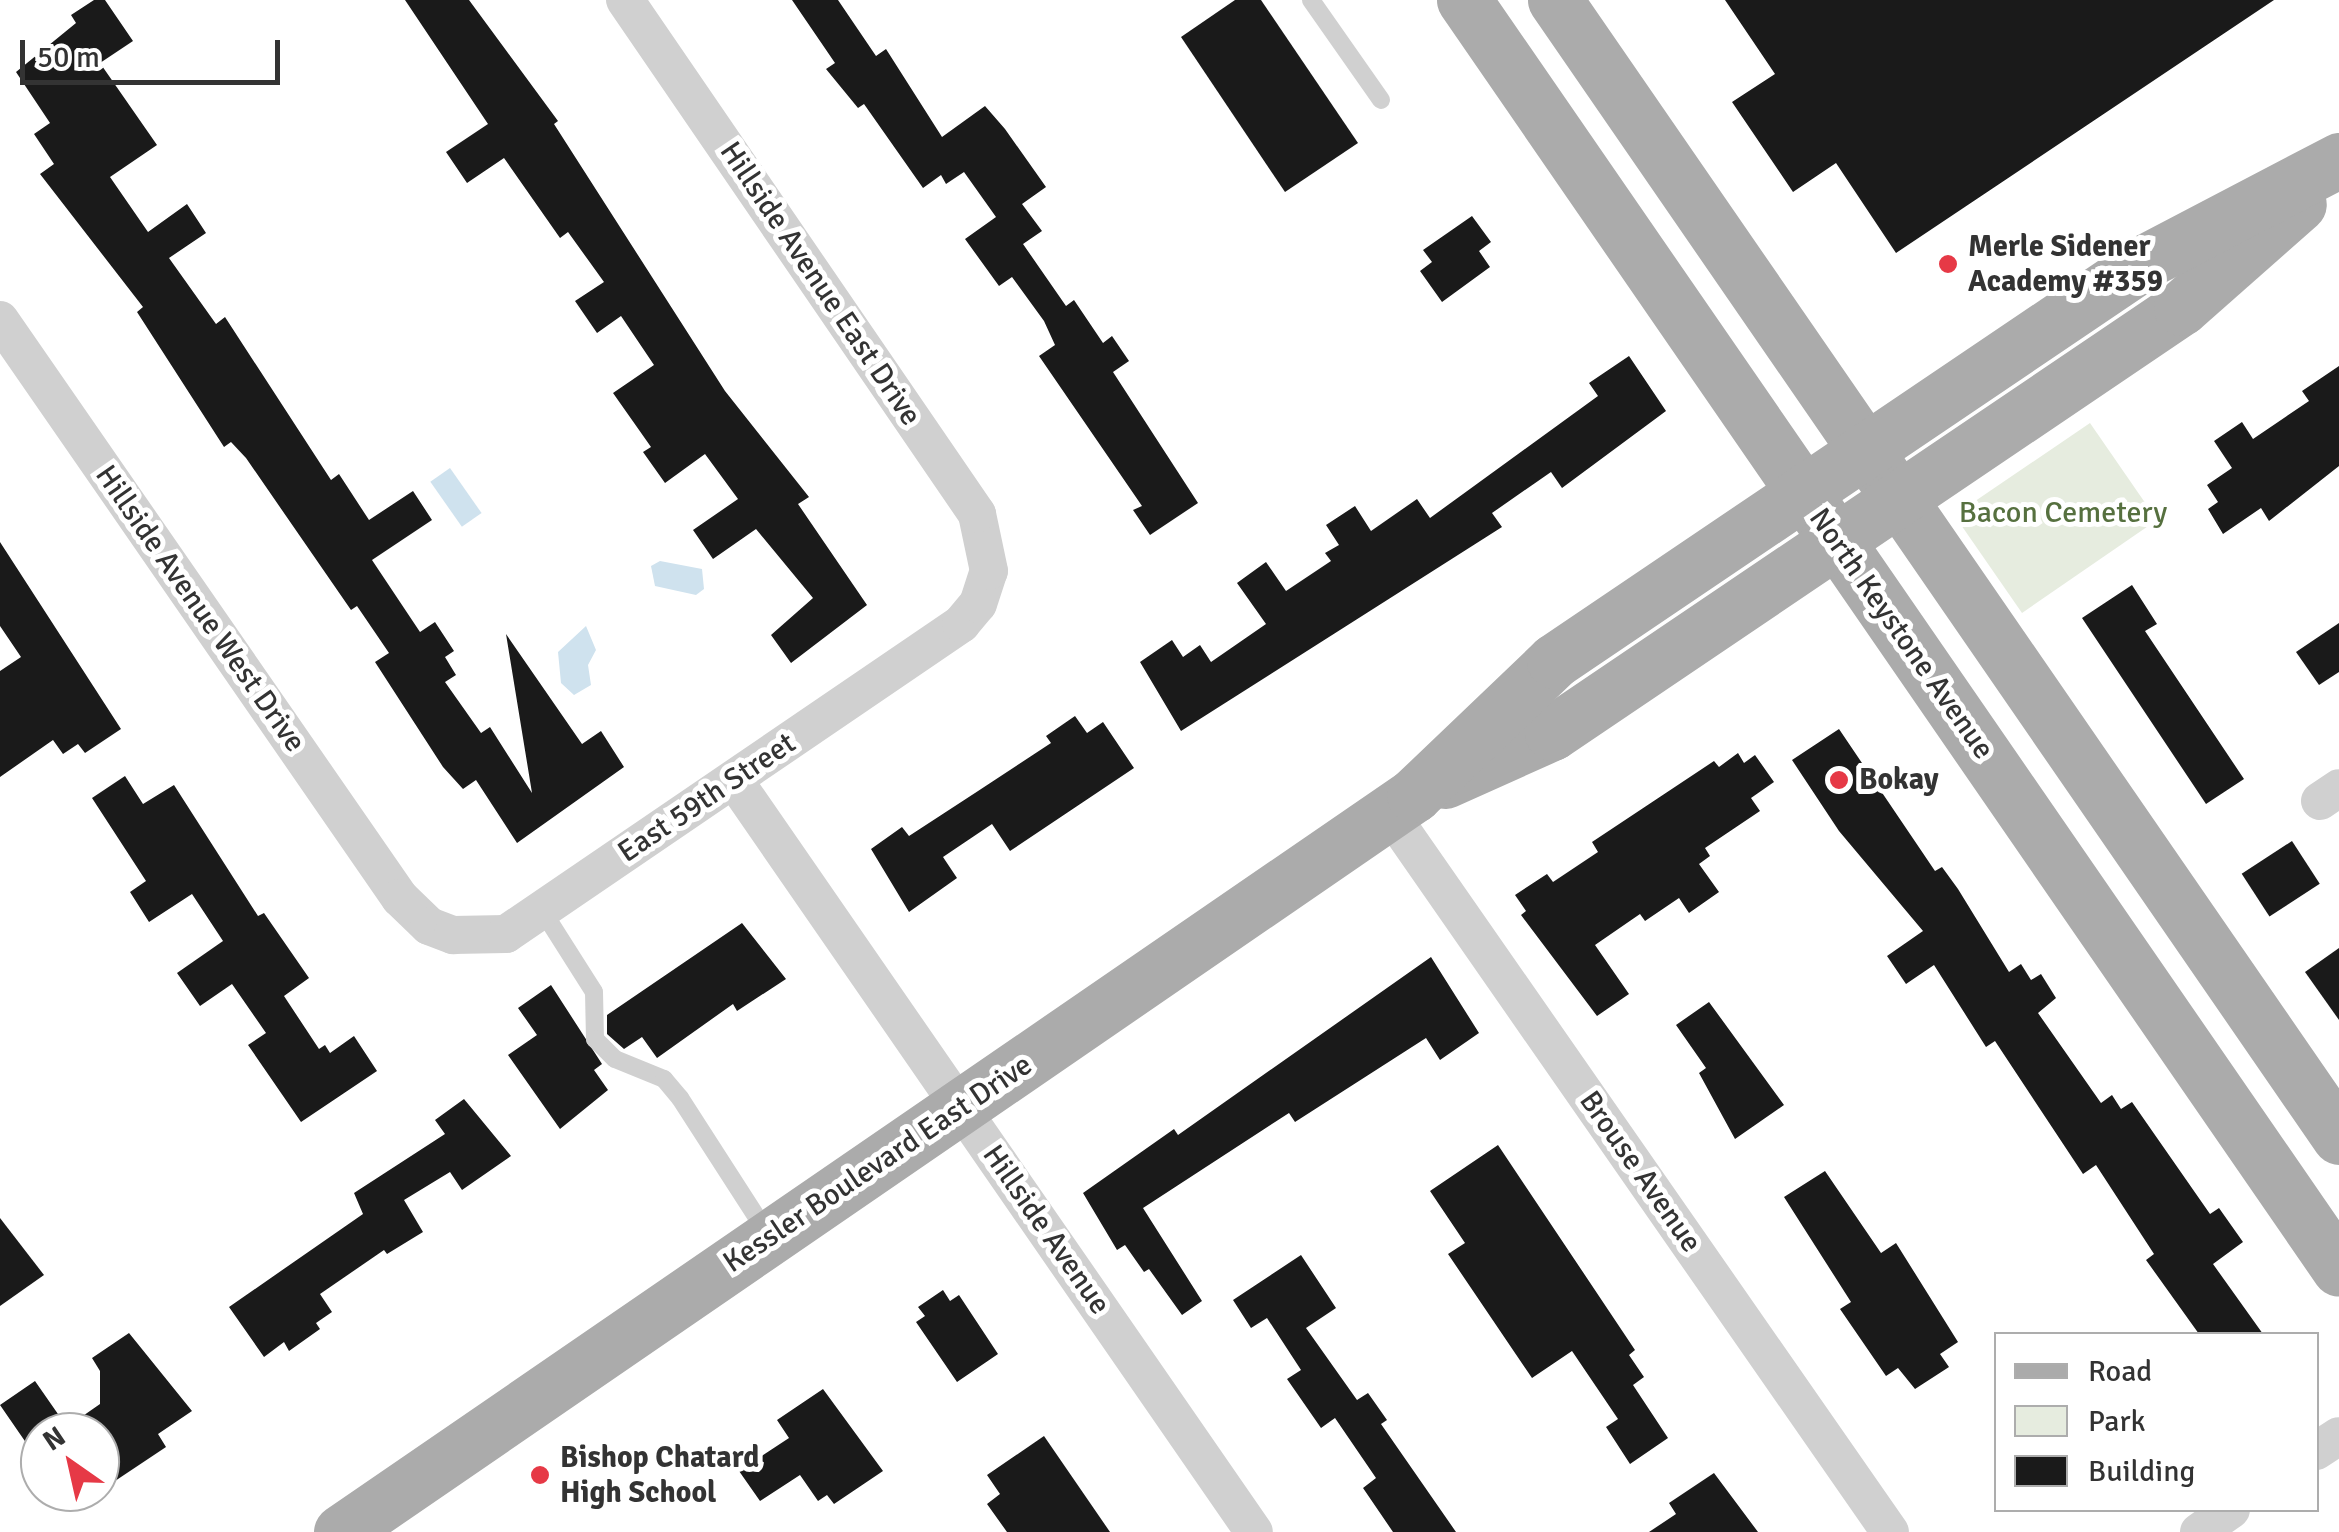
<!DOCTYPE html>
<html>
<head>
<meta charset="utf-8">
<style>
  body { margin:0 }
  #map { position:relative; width:2339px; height:1532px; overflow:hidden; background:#fff; font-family:Signika,sans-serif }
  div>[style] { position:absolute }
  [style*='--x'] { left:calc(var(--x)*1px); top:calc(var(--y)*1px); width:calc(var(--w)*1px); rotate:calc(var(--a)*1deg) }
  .green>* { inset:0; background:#e6ecdf }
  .water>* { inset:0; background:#cfe2ee; transform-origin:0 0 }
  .building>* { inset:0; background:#1a1a1a; transform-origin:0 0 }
  .service>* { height:18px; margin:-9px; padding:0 9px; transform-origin:9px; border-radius:9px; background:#d0d0d0 }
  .minor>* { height:38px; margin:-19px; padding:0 19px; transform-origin:19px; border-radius:19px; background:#d0d0d0 }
  .primary>* { height:55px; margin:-27.5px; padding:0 27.5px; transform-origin:27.5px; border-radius:27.5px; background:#ababab }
  .dots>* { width:28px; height:28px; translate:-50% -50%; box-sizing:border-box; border:5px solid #fff; border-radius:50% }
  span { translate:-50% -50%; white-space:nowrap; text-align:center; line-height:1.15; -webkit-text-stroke:10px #fff; paint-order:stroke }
  .poi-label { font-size:30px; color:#333; font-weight:700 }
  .left { translate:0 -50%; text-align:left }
  .street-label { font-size:30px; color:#333 }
  .park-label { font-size:30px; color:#56703f }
  .legend { position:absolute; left:1994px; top:1332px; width:325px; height:180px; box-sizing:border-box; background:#fff; border:2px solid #adadad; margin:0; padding:12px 18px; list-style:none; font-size:30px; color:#333 }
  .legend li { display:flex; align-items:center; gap:20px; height:50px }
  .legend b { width:50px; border:2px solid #adadad }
  .north { position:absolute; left:20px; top:1412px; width:100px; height:100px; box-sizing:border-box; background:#fff; border:2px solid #adadad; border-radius:50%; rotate:326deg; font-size:28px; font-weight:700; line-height:40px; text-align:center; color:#333 }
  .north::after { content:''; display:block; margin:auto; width:35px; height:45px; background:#e63946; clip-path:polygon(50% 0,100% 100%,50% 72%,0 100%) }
  .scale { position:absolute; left:20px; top:40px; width:260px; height:45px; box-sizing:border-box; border:5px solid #333; border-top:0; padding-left:12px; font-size:30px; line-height:35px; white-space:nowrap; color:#333; -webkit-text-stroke:8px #fff; paint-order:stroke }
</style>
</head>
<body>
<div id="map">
  <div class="green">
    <div style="clip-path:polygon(2090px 423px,2157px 520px,2022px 613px,1959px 522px,1962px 510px)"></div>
  </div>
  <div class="water">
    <div style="left:450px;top:468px;width:55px;height:24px;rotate:55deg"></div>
    <div style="clip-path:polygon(660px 561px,702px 569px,704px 589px,696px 595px,655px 586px,651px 566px)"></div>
    <div style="clip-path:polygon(586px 626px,596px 650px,588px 665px,591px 685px,574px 695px,561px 683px,558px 652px)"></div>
  </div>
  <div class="building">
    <div style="clip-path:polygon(94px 0,105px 0,133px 41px,100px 63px,157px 145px,110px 177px,148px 232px,187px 204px,206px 233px,169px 258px,216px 324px,225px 317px,331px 480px,339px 474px,369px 520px,413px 491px,432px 520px,372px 560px,420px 632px,435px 622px,454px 651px,445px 657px,456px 675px,445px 682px,481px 733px,490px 727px,532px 793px,506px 634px,582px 744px,601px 731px,624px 767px,517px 843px,476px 780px,463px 789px,443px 767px,375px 662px,389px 653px,357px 606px,351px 610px,246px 458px,231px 442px,224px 447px,137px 312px,143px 307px,40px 174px,54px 164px,34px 134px,50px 123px,16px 72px,76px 23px,71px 15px)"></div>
    <div style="clip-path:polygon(405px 0,469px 0,558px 121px,554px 124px,725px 391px,809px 497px,798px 504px,867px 605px,791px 663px,771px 635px,813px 598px,756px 529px,713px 559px,693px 530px,738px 499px,705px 454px,665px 483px,643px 452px,651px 447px,613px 393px,654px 365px,621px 316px,597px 333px,575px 301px,604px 282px,568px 232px,560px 238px,504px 158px,467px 183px,446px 152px,488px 124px)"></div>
    <div style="clip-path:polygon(792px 0,838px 0,876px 56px,886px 49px,942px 137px,985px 106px,1005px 129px,1046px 187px,1022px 204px,1042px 231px,1023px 244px,1066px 306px,1074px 300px,1103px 343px,1112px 336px,1129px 361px,1113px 372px,1198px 503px,1150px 535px,1133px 510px,1142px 506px,1039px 356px,1055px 345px,1044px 321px,1012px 277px,999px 286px,965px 239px,996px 217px,964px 172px,946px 184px,941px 175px,923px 188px,864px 104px,858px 108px,826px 69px,835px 63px)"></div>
    <div style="clip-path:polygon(1235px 0,1261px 0,1358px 143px,1285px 192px,1181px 37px)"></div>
    <div style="clip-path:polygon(1725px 0,2274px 0,1896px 253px,1836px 163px,1793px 192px,1732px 102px,1775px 74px)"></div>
    <div style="clip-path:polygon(1472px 216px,1491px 242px,1479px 251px,1490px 267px,1442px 302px,1420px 271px,1432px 262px,1423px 250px)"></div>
    <div style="clip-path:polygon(1629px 356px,1666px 411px,1562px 488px,1551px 472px,1492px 513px,1502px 527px,1181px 731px,1140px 662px,1172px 640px,1183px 657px,1200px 645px,1211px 662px,1266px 624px,1237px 583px,1266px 562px,1286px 591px,1331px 561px,1325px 553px,1339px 545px,1326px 525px,1355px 506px,1371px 531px,1417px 499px,1430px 518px,1598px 396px,1589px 383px)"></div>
    <div style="clip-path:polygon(2339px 366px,2339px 466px,2269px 521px,2261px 508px,2223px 534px,2208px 509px,2218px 502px,2207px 485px,2232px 468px,2214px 441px,2242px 422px,2253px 439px,2309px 401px,2302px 391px)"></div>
    <div style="clip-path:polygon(0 542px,121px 729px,85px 753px,78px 744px,63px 754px,53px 740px,0 777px,0 671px,21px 657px,0 626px)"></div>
    <div style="clip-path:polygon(2132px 585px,2157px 624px,2145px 631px,2244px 779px,2206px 804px,2082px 618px)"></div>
    <div style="clip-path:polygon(2339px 623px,2339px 672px,2319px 685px,2296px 652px)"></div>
    <div style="clip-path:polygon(1075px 716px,1087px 733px,1103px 722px,1134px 768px,1010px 851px,992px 824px,943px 857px,957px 878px,909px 912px,871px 849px,902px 827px,909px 836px,975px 793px,1051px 743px,1046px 736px)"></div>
    <div style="clip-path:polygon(1839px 729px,1935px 871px,1942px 867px,1958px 889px,2009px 972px,2021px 964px,2031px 980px,2041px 974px,2056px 998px,2038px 1013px,2101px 1103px,2112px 1095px,2121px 1109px,2132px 1102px,2210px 1214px,2219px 1208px,2243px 1242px,2213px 1264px,2263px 1334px,2199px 1334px,2146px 1260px,2154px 1254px,2096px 1165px,2083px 1174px,1995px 1041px,1986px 1047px,1934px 965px,1906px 984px,1887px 956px,1923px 931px,1839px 831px,1792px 760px)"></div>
    <div style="clip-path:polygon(1738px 753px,1744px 763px,1755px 755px,1774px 782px,1751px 798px,1760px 811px,1705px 848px,1710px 856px,1699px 864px,1719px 892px,1689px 913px,1679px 898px,1645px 921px,1640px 914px,1595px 945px,1629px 994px,1597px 1016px,1521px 915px,1526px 911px,1515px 895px,1547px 874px,1553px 882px,1598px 852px,1592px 842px,1714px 761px,1719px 767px)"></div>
    <div style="clip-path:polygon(125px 776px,143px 804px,174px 785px,258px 916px,264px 913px,309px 978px,284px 996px,319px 1049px,325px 1045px,330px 1053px,354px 1036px,377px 1071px,301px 1122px,248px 1045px,266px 1033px,232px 984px,200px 1006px,177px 973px,223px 941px,192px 894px,149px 922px,130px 892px,146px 881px,92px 798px)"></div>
    <div style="left:2292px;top:841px;width:51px;height:60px;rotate:57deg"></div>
    <div style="clip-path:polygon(742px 923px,786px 979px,737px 1011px,733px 1004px,657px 1058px,642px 1037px,624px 1049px,607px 1034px,607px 1015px)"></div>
    <div style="clip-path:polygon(2339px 948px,2339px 1020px,2305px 972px)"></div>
    <div style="clip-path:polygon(1431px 957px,1479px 1033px,1440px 1060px,1426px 1038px,1295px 1122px,1289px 1113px,1143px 1208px,1202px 1301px,1182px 1315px,1149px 1269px,1144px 1272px,1125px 1245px,1117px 1250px,1083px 1193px,1174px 1129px,1178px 1135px)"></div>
    <div style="clip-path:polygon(551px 985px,602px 1064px,594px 1070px,608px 1090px,560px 1129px,508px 1055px,537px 1035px,518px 1008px)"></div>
    <div style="clip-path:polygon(1709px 1002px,1784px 1105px,1735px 1139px,1699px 1073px,1706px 1068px,1676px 1025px)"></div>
    <div style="clip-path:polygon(464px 1099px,511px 1156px,462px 1190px,450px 1172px,404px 1200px,423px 1232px,387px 1254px,384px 1250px,320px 1294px,332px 1312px,316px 1323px,320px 1329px,289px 1351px,284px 1342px,264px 1357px,229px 1307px,363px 1214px,354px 1193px,445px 1134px,435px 1120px)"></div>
    <div style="clip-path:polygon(1498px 1145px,1635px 1350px,1629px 1355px,1644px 1377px,1633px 1385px,1668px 1438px,1630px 1464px,1606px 1427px,1618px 1419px,1572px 1351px,1532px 1378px,1448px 1254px,1465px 1243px,1430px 1191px)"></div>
    <div style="clip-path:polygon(1825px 1171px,1881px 1253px,1896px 1243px,1958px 1342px,1940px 1354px,1949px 1367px,1915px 1389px,1898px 1368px,1886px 1376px,1840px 1309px,1851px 1302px,1784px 1197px)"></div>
    <div style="clip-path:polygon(0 1218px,44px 1275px,0 1306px)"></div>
    <div style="clip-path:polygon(1301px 1255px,1336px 1308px,1306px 1328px,1357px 1400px,1368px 1393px,1387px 1420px,1381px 1424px,1456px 1532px,1393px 1532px,1363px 1488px,1376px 1478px,1335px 1418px,1321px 1428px,1287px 1379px,1301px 1370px,1267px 1318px,1251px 1328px,1233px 1300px)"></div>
    <div style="clip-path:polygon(943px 1290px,950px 1301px,959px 1295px,998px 1354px,957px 1382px,916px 1322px,925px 1316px,918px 1307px)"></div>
    <div style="clip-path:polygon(129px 1333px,192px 1411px,158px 1434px,166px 1447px,100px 1491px,100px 1432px,40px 1432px,40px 1463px,0 1405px,35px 1381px,67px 1427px,100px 1404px,100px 1371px,92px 1358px)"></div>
    <div style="clip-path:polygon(823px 1389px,883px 1471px,834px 1504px,827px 1495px,818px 1501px,800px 1475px,760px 1501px,739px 1471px,789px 1438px,777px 1420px)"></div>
    <div style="clip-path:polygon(1044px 1436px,1110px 1532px,1007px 1532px,987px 1504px,1000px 1494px,987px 1475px)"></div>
    <div style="clip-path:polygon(1714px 1473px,1758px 1532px,1649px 1532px,1676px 1514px,1669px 1503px)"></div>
  </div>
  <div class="service">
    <div style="--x:1311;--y:0;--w:122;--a:55"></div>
    <div style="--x:542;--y:910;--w:97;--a:57.6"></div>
    <div style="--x:594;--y:992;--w:47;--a:88.8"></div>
    <div style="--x:595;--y:1039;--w:28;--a:45"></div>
    <div style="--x:615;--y:1059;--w:53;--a:22.2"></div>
    <div style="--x:664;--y:1079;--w:25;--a:50"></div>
    <div style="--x:680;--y:1098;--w:161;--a:57.2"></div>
  </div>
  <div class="minor">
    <div style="--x:0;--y:320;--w:703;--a:55.32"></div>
    <div style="--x:400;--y:898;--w:40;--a:44"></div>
    <div style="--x:429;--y:926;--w:26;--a:21"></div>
    <div style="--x:453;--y:935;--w:53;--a:-1.1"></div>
    <div style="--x:506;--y:934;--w:551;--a:-34.27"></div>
    <div style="--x:961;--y:624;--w:26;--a:-50"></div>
    <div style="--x:978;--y:604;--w:35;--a:-72"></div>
    <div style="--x:989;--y:571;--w:58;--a:-101.9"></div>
    <div style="--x:977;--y:514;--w:623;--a:-124.4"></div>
    <div style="--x:734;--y:780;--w:914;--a:55.34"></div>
    <div style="--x:2320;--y:801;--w:23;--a:-34"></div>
    <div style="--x:1389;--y:812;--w:877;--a:55.17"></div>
    <div style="--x:2316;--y:1451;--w:27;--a:-33"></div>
    <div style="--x:2199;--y:1532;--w:39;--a:-35"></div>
  </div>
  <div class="primary">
    <div style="--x:1464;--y:0;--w:1541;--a:55.41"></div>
    <div style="--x:1555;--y:0;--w:1381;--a:55.41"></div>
    <div style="--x:1445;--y:781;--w:117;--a:-24.2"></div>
    <div style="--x:1552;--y:733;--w:759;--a:-34.05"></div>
    <div style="--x:2181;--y:308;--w:157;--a:-41.4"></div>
    <div style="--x:341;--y:1532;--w:1302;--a:-34.48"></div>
    <div style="--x:1414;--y:795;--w:194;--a:-43.7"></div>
    <div style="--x:1554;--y:661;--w:714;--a:-34.05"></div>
    <div style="--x:2146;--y:261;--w:218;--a:-27.6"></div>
  </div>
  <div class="dots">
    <div style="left:1948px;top:264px;background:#e63946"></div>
    <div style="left:1839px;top:780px;background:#e63946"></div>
    <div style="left:540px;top:1475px;background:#e63946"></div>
  </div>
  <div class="poi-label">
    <span class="left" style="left:1968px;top:264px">Merle Sidener<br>Academy #359</span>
    <span class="left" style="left:1859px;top:780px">Bokay</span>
    <span class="left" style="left:560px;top:1475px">Bishop Chatard<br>High School</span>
  </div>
  <div class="street-label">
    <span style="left:820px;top:284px;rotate:56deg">Hillside Avenue East Drive</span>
    <span style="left:200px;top:609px;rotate:55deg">Hillside Avenue West Drive</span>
    <span style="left:1901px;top:634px;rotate:55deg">North Keystone Avenue</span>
    <span style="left:707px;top:798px;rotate:-34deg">East 59th Street</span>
    <span style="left:878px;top:1164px;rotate:-34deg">Kessler Boulevard East Drive</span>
    <span style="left:1640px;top:1172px;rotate:55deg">Brouse Avenue</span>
    <span style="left:1046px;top:1230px;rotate:55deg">Hillside Avenue</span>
  </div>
  <div class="park-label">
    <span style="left:2063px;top:513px">Bacon Cemetery</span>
  </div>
  <ul class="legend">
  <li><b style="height:12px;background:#ababab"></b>Road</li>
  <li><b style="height:28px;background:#e6ecdf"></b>Park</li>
  <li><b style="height:28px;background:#1a1a1a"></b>Building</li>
  </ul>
  <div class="north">N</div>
  <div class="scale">50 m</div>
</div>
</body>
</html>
